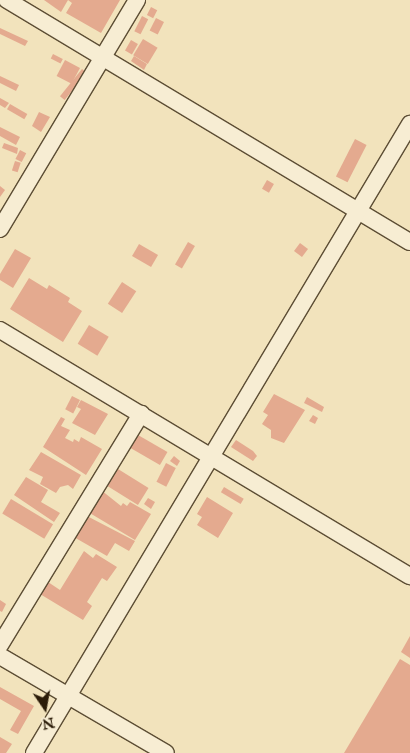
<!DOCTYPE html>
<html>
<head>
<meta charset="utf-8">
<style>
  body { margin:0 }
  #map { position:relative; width:410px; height:753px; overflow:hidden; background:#f2e3bc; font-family:"IM FELL English",serif }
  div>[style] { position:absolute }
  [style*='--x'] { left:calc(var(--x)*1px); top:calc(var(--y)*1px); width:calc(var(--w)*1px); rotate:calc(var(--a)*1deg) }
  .building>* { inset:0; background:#e4aa8f; transform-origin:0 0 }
  .roads { filter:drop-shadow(1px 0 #5d4e35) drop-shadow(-1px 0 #5d4e35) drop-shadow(0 1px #5d4e35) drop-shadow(0 -1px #5d4e35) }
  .street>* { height:16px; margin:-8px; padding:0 8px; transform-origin:8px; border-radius:8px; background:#f7edd3 }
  span { translate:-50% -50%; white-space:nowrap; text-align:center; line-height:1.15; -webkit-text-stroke:5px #f7edd3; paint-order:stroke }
  .north { position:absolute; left:20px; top:683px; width:50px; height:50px; -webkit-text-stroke:4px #f7edd3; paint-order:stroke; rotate:168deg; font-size:14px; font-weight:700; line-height:20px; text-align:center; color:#2b1c08 }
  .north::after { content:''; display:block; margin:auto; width:18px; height:22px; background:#2b1c08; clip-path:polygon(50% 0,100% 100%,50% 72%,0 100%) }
</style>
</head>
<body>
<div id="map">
  <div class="building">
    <div style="clip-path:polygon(44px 0,68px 0,61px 12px)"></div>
    <div style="clip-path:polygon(68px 0,120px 0,101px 33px,66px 13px,72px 3px)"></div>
    <div style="left:151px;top:7px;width:7px;height:9px;rotate:27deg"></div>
    <div style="left:142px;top:16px;width:7px;height:17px;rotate:27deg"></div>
    <div style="left:156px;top:18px;width:9px;height:14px;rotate:27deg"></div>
    <div style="clip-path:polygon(0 28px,28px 41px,25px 46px,0 34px)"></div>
    <div style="left:143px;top:39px;width:17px;height:19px;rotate:31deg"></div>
    <div style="left:131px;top:40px;width:8px;height:12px;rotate:30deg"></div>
    <div style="left:53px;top:54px;width:11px;height:5px;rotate:27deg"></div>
    <div style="clip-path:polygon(134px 56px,147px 64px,144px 70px,131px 61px)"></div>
    <div style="left:65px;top:60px;width:17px;height:18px;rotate:28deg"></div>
    <div style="left:82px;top:69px;width:6px;height:35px;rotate:39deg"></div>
    <div style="clip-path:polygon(0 76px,19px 85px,16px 91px,0 83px)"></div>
    <div style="clip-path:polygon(0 98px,9px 103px,5px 108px,0 105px)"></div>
    <div style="left:10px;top:104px;width:20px;height:6px;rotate:30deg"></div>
    <div style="clip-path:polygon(39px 112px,50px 117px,41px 132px,32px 126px)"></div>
    <div style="clip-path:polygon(0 127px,20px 137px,16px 145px,0 136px)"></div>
    <div style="left:355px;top:139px;width:13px;height:42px;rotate:27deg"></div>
    <div style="clip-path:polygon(4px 143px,18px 148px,17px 154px,2px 148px)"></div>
    <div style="left:20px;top:150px;width:7px;height:10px;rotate:27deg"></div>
    <div style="left:15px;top:161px;width:6px;height:10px;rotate:18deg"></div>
    <div style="left:267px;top:180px;width:8px;height:10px;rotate:30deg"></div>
    <div style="clip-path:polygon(0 186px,5px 190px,0 197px)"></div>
    <div style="left:188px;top:242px;width:8px;height:26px;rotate:30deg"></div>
    <div style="left:300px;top:243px;width:10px;height:10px;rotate:37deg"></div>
    <div style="left:139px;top:244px;width:22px;height:14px;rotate:30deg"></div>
    <div style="clip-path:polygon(15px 249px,31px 258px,13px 288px,0 280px,0 274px)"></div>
    <div style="clip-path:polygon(29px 278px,47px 289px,49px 285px,70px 298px,68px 302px,82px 311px,63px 342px,10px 309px)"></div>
    <div style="left:122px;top:282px;width:17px;height:26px;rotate:33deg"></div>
    <div style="left:89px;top:325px;width:23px;height:22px;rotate:31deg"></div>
    <div style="clip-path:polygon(274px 394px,305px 410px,284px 443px,271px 438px,271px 430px,262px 424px,268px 415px,263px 412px)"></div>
    <div style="left:72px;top:396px;width:9px;height:15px;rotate:27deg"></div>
    <div style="clip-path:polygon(307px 397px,324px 407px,322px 412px,304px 403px)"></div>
    <div style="clip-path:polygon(81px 400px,108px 414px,95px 435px,72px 423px,81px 409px,77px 407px)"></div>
    <div style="clip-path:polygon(313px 415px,318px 418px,315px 424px,309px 421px)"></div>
    <div style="clip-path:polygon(61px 417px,65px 419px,61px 426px,70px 430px,65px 438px,73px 442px,74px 439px,79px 442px,81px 437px,102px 449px,86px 475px,43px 447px)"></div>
    <div style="left:138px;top:435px;width:34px;height:15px;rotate:30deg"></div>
    <div style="clip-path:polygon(236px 440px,253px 451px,257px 456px,253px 461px,231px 447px)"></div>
    <div style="clip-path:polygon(41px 452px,81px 475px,73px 489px,68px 485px,60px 487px,56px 493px,40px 484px,43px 477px,29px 470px)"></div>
    <div style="clip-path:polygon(174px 456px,180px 461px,177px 466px,170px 461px)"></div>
    <div style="left:166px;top:463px;width:11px;height:21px;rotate:27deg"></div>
    <div style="left:118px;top:469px;width:36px;height:20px;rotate:32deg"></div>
    <div style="clip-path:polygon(26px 477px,48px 490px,41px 502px,60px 513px,54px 522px,14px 495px)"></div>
    <div style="left:224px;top:487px;width:23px;height:6px;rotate:31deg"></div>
    <div style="clip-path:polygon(101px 490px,121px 506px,123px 503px,127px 506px,130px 502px,151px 514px,135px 540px,88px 512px)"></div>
    <div style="clip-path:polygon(207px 497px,233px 513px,218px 538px,197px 525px,202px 517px,197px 514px)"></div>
    <div style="clip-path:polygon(148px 498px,155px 502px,151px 509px,144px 504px)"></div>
    <div style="left:11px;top:499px;width:49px;height:17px;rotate:31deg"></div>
    <div style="clip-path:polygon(85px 515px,135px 541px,129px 551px,115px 543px,107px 556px,72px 536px)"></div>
    <div style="clip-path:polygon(84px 551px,93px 558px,96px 554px,117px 567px,107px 581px,102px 578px,87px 602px,92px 606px,83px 620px,40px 594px,48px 582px,60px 590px)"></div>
    <div style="clip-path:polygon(0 600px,6px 604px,2px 612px,0 611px)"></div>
    <div style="clip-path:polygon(410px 636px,410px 658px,401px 652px)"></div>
    <div style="clip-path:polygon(400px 659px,410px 665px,410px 753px,344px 753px)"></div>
    <div style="clip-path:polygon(0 687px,34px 706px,18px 734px,10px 730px,21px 711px,0 699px)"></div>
    <div style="clip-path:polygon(0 737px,12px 744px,6px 753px,0 753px)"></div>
  </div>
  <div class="roads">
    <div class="street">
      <div style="--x:7;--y:0;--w:470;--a:31"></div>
      <div style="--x:0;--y:229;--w:267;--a:-59.1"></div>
      <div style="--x:0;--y:330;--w:478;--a:31"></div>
      <div style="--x:0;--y:645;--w:271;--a:-58.6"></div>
      <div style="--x:0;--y:656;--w:192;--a:30.3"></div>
      <div style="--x:34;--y:753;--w:733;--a:-59.13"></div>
    </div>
  </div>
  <div class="north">N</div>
</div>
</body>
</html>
